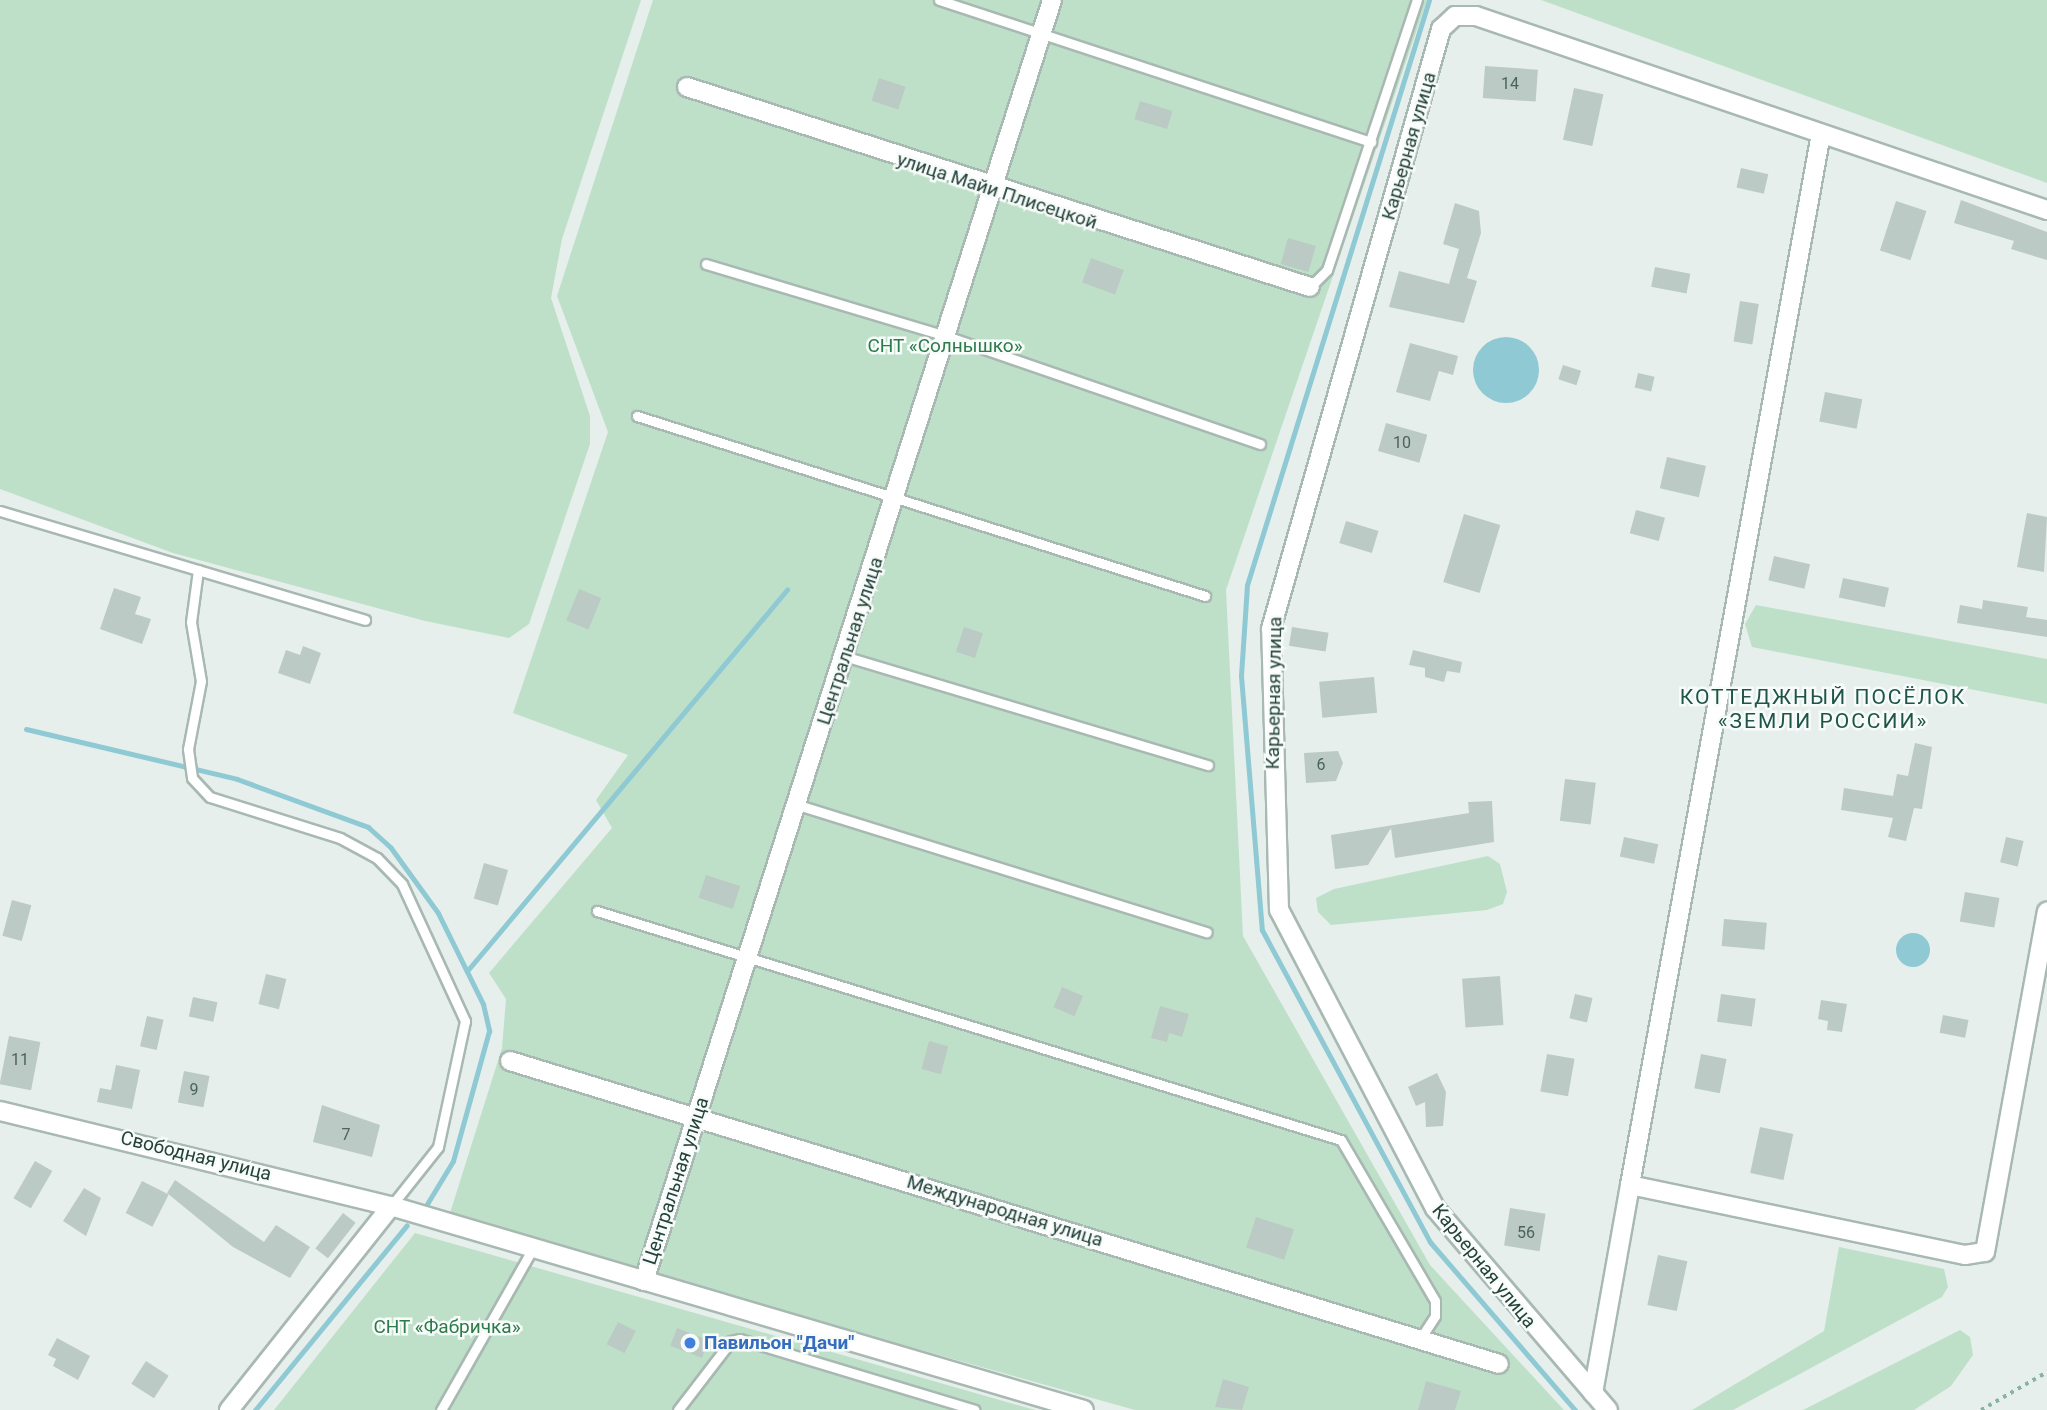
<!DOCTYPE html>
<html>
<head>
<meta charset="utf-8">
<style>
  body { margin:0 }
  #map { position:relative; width:2047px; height:1410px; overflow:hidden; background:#e6efeb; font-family:Roboto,sans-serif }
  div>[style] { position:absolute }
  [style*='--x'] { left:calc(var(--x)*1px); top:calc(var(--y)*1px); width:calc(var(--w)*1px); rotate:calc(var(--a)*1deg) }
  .green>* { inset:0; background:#bfe0c8 }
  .water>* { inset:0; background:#8ec9d4 }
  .round { border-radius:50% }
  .stream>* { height:5px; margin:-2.5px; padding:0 2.5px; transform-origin:2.5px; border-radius:2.5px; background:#8ec9d4 }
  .building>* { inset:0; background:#bbcac4; transform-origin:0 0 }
  .path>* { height:3.5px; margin-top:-1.75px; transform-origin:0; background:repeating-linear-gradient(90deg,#86b3a5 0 3.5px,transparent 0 8.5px) }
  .roads { filter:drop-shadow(2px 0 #a8b8b2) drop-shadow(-2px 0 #a8b8b2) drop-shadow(0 2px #a8b8b2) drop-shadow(0 -2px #a8b8b2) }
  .lane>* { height:9px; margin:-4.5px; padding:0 4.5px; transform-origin:4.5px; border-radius:4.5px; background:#fff }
  .street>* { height:18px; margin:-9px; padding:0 9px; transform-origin:9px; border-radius:9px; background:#fff }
  .dots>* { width:19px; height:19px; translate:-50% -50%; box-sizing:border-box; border:4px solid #f7fbf9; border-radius:50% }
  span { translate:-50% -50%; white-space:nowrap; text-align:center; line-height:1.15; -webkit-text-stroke:5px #f7fbf9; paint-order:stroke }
  .number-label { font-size:16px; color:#4a645c }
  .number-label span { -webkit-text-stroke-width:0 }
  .street-label { font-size:19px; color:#24423a }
  .park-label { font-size:19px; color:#2d7a4b }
  .shop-label { font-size:19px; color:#366cbe; font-weight:700 }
  .left { translate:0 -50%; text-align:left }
  .neighbourhood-label { font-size:21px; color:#1f5548; letter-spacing:2px }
</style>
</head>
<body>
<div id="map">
  <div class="green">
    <div style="clip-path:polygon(0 0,641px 0,562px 239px,551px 298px,590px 416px,590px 444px,529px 624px,509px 638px,425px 621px,173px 553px,0 489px)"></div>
    <div style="clip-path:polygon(653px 0,1427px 0,1226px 590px,1243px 936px,1430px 1265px,1564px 1410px,1135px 1410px,657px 1276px,666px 1249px,655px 1245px,646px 1243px,637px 1270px,450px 1213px,502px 1048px,506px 999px,489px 973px,612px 828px,596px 800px,628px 755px,513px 713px,608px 432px,557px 296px)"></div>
    <div style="clip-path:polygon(1541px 0,2047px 0,2047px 183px,1787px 89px)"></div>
    <div style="clip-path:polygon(1756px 605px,2047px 659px,2047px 704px,1752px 647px,1745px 624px)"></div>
    <div style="clip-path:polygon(1488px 856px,1500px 864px,1507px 892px,1503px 904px,1487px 910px,1331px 925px,1318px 912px,1316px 898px,1334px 889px)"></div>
    <div style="clip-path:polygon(415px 1233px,1035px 1410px,274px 1410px)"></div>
    <div style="clip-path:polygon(1839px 1247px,1944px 1269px,1948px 1287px,1942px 1297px,1733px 1410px,1692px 1410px,1824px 1331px)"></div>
    <div style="clip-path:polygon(1960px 1330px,1970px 1337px,1973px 1355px,1951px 1386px,1914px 1410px,1803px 1410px)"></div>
  </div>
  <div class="water">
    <div class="round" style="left:1473px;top:337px;width:66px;height:66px"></div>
    <div class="round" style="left:1896px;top:933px;width:34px;height:34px"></div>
  </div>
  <div class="stream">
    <div style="--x:1429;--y:0;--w:613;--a:107.28"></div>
    <div style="--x:1247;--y:585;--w:91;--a:93.8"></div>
    <div style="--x:1241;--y:676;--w:255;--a:85.3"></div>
    <div style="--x:1262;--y:930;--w:354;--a:61.7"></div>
    <div style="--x:1430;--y:1242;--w:222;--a:49.2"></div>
    <div style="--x:26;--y:729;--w:217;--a:13.3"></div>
    <div style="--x:237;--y:779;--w:140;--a:20.1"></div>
    <div style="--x:368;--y:827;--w:31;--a:42"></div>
    <div style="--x:391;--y:848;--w:80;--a:54.1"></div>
    <div style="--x:438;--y:913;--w:102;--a:63.7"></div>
    <div style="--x:483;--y:1004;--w:28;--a:77"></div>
    <div style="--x:489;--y:1031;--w:135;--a:105.5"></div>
    <div style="--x:453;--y:1161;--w:50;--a:121.2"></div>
    <div style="--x:467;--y:971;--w:498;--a:-50"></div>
    <div style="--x:255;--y:1410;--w:239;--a:-50.6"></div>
  </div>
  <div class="building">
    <div style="left:1485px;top:66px;width:53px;height:32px;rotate:4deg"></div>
    <div style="left:879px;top:78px;width:28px;height:24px;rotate:18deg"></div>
    <div style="left:1574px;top:88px;width:30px;height:53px;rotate:12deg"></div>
    <div style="left:1140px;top:101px;width:34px;height:19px;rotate:17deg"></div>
    <div style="left:1741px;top:168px;width:28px;height:20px;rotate:13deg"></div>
    <div style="clip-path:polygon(1961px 200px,2047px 232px,2047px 260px,2011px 249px,2014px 241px,1954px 223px)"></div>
    <div style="left:1896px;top:201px;width:32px;height:52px;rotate:18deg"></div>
    <div style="clip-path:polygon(1455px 203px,1479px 211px,1481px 233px,1467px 278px,1477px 281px,1464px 323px,1389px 307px,1399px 271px,1449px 284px,1459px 249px,1443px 244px)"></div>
    <div style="left:1288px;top:238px;width:29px;height:27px;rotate:16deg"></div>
    <div style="left:1091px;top:258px;width:35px;height:26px;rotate:20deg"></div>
    <div style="left:1655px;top:267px;width:36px;height:20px;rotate:11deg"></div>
    <div style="left:1740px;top:301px;width:19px;height:41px;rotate:9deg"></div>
    <div style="clip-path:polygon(1410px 343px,1458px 356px,1453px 375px,1439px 371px,1430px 401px,1396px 392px)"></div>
    <div style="left:1563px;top:365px;width:19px;height:15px;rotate:18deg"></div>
    <div style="left:1638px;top:373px;width:17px;height:15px;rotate:13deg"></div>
    <div style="left:1825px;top:392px;width:38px;height:30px;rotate:11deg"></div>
    <div style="left:1386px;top:423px;width:43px;height:29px;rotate:16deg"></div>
    <div style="left:1667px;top:457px;width:40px;height:32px;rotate:13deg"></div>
    <div style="left:1636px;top:510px;width:30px;height:24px;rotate:15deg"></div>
    <div style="clip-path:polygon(2027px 513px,2047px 517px,2044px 572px,2017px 567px)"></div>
    <div style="left:1464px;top:514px;width:38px;height:71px;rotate:17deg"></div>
    <div style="left:1346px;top:521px;width:34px;height:23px;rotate:17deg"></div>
    <div style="left:1774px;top:556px;width:37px;height:25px;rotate:13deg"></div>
    <div style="left:1843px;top:578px;width:47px;height:20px;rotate:12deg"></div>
    <div style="clip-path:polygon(114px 588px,141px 597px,135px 614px,151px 619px,142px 644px,100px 629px)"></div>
    <div style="left:579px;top:589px;width:24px;height:34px;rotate:22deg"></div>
    <div style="clip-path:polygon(1983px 600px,2028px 607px,2026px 617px,2047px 620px,2047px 637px,1957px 623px,1960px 605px,1982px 609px)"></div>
    <div style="left:964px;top:627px;width:20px;height:26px;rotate:18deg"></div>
    <div style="left:1292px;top:627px;width:37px;height:19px;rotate:9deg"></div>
    <div style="clip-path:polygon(303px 646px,321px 653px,310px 684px,278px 673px,286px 650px,300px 655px)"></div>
    <div style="clip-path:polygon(1413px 650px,1462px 662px,1460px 673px,1447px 671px,1444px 682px,1425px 677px,1425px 668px,1409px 665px)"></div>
    <div style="left:1374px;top:677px;width:36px;height:55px;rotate:85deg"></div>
    <div style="clip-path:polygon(1915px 743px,1932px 747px,1922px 809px,1914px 808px,1906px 841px,1888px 837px,1893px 818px,1841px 810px,1844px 788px,1893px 796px,1897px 774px,1908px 776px)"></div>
    <div style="clip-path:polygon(1338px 751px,1343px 763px,1336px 781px,1306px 783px,1304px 753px)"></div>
    <div style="left:1565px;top:779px;width:31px;height:42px;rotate:7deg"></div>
    <div style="clip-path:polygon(1492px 801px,1494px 842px,1395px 858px,1391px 828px,1368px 865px,1335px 869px,1331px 835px,1469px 813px,1468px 802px)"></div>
    <div style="left:1624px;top:837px;width:35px;height:20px;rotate:12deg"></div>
    <div style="left:2006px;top:837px;width:18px;height:26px;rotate:13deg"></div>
    <div style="left:484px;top:863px;width:25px;height:37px;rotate:16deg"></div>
    <div style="left:706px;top:875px;width:36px;height:24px;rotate:18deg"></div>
    <div style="left:1965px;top:892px;width:35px;height:30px;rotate:10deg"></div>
    <div style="left:12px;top:900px;width:20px;height:37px;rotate:15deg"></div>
    <div style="left:1724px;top:919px;width:43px;height:27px;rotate:5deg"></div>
    <div style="left:266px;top:974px;width:21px;height:31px;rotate:14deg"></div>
    <div style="left:1500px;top:976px;width:49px;height:38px;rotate:86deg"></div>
    <div style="left:1062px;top:987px;width:23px;height:22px;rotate:23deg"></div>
    <div style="left:1575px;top:994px;width:18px;height:25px;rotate:13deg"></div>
    <div style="left:1721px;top:994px;width:35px;height:28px;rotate:8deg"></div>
    <div style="left:193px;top:997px;width:25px;height:20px;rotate:12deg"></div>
    <div style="clip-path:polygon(1821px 1000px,1847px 1004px,1842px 1032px,1827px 1030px,1828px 1021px,1818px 1019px)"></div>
    <div style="clip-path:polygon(1160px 1006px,1189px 1014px,1182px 1037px,1169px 1033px,1167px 1042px,1151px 1038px)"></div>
    <div style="left:1943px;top:1015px;width:26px;height:18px;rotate:11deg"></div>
    <div style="left:147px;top:1016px;width:17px;height:31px;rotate:13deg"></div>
    <div style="left:9px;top:1036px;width:32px;height:49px;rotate:11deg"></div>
    <div style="left:929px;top:1041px;width:20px;height:29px;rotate:15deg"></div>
    <div style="left:1547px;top:1054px;width:28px;height:38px;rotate:10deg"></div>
    <div style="left:1701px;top:1054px;width:26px;height:35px;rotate:11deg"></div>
    <div style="clip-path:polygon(116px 1065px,140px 1070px,132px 1109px,97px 1102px,100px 1088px,111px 1090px)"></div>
    <div style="left:184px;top:1071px;width:26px;height:32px;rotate:11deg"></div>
    <div style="clip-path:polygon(1437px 1073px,1446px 1092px,1443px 1126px,1426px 1127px,1425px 1102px,1416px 1106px,1408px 1087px)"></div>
    <div style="clip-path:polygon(322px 1105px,380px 1125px,372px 1157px,313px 1142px)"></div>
    <div style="left:1760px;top:1127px;width:34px;height:47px;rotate:12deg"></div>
    <div style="left:35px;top:1161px;width:20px;height:43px;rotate:30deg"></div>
    <div style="clip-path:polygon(175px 1180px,264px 1242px,276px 1225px,310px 1247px,290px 1278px,233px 1247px,167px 1193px)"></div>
    <div style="left:142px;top:1181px;width:30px;height:36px;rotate:27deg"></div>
    <div style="clip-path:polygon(84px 1188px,101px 1198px,86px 1236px,63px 1221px)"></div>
    <div style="left:1510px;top:1208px;width:36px;height:38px;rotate:9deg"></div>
    <div style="left:343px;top:1213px;width:16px;height:45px;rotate:38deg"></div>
    <div style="left:1256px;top:1217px;width:40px;height:32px;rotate:18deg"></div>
    <div style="left:1658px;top:1255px;width:30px;height:51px;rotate:12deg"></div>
    <div style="left:618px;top:1322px;width:20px;height:25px;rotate:27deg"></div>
    <div style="left:677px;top:1328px;width:34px;height:19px;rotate:21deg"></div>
    <div style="clip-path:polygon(57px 1338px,90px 1356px,78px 1380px,53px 1366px,56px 1359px,48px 1355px)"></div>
    <div style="left:146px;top:1361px;width:27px;height:27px;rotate:33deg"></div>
    <div style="clip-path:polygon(1223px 1379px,1249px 1387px,1242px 1410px,1215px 1407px)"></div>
    <div style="clip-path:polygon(1426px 1381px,1461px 1391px,1455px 1410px,1418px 1410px)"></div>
  </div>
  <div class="path">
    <div style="--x:1981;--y:1410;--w:76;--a:-29.9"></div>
  </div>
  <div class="roads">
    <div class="lane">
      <div style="--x:939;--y:0;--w:455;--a:18.2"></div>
      <div style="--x:706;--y:264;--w:254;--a:16.7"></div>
      <div style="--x:949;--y:337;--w:329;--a:19"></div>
      <div style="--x:1310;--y:287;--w:24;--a:-45"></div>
      <div style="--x:1327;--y:270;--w:285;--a:-71.6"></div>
      <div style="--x:637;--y:416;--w:596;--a:17.58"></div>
      <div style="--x:0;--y:511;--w:381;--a:16.6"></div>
      <div style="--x:198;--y:570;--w:52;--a:97.7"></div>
      <div style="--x:191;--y:622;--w:60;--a:80.4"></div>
      <div style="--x:201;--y:681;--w:69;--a:100.8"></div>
      <div style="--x:188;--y:749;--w:29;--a:82"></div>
      <div style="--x:192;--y:778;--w:26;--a:47"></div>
      <div style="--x:210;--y:797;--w:136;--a:17.5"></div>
      <div style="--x:340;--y:838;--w:42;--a:28.4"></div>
      <div style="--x:377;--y:858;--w:36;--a:46"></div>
      <div style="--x:402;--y:884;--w:151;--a:65.3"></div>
      <div style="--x:465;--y:1021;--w:129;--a:102.1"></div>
      <div style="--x:438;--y:1147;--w:75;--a:128.5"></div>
      <div style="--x:844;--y:656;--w:380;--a:16.7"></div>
      <div style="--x:798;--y:805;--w:428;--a:17.3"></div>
      <div style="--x:597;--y:911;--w:778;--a:17.11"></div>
      <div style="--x:1341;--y:1140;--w:186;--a:59.7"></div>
      <div style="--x:1435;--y:1301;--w:15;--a:90"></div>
      <div style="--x:1435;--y:1316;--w:27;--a:123"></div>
      <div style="--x:441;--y:1410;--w:186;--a:-60.4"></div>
      <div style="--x:678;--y:1410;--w:87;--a:-52.5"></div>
      <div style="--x:731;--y:1341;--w:9;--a:-13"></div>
      <div style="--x:740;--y:1339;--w:245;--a:16.8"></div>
    </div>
    <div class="street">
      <div style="--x:687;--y:87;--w:654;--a:17.8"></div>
      <div style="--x:510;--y:1061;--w:1034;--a:17.03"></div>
      <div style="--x:0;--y:1111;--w:402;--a:13.7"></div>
      <div style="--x:391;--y:1206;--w:722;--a:16.4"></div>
      <div style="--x:1630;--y:1185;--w:1068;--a:-79.7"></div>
      <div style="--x:644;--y:1281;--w:1344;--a:-72.33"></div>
      <div style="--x:1593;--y:1393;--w:211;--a:-79.9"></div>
      <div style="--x:1630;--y:1185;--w:342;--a:11.8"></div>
      <div style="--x:1965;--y:1255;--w:20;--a:-9"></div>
      <div style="--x:1985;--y:1252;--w:346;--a:-79.7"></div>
      <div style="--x:229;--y:1410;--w:260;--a:-51.5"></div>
      <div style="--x:1608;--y:1410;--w:266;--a:-130.6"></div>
      <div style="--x:1435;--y:1208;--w:336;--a:-117.6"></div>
      <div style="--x:1279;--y:910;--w:281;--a:-91.6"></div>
      <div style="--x:1271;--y:629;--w:624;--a:-74.18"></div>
      <div style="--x:1441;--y:29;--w:19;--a:-43"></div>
      <div style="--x:1455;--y:16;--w:21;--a:0"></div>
      <div style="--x:1476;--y:16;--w:603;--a:18.77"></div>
    </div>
  </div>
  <div class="dots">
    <div style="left:690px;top:1343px;background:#3f7fe0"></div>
  </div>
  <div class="number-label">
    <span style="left:1510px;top:84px">14</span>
    <span style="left:1402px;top:443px">10</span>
    <span style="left:1321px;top:765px">6</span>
    <span style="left:20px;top:1060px">11</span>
    <span style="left:194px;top:1090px">9</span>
    <span style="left:346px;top:1135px">7</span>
    <span style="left:1526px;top:1233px">56</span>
  </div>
  <div class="street-label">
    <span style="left:1409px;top:146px;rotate:-74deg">Карьерная улица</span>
    <span style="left:997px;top:191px;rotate:18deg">улица Майи Плисецкой</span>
    <span style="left:850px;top:641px;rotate:-72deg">Центральная улица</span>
    <span style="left:1274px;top:693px;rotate:-89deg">Карьерная улица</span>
    <span style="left:196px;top:1156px;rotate:14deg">Свободная улица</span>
    <span style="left:676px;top:1181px;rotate:-72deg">Центральная улица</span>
    <span style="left:1005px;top:1211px;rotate:17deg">Международная улица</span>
    <span style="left:1484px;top:1266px;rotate:51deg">Карьерная улица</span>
  </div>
  <div class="park-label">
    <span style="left:945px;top:346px">СНТ «Солнышко»</span>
    <span style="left:447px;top:1327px">СНТ «Фабричка»</span>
  </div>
  <div class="shop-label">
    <span class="left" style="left:704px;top:1343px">Павильон "Дачи"</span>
  </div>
  <div class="neighbourhood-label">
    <span style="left:1823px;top:709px">КОТТЕДЖНЫЙ ПОСЁЛОК<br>«ЗЕМЛИ РОССИИ»</span>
  </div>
</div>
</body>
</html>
